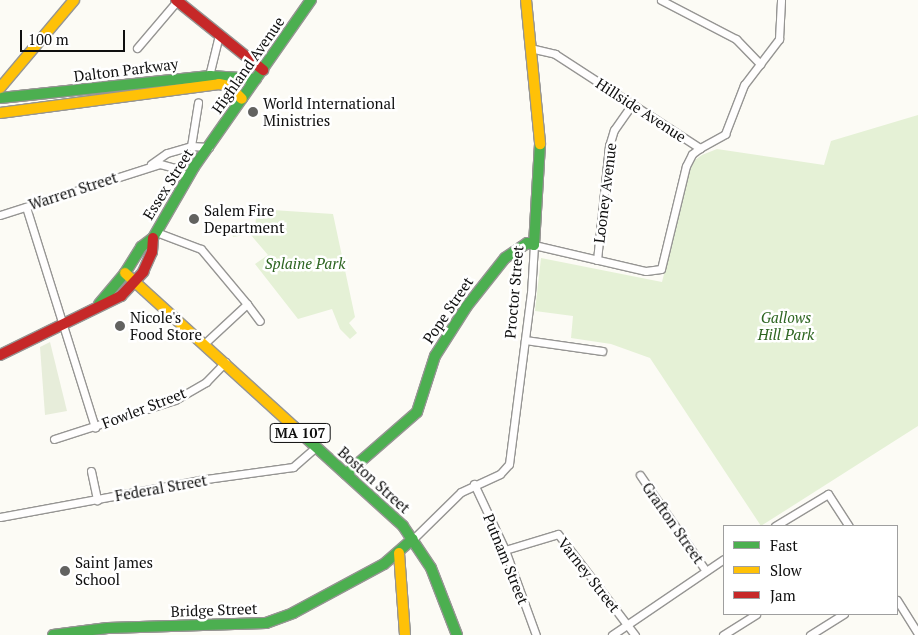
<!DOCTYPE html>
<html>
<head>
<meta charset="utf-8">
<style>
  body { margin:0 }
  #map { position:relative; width:918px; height:635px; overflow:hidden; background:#fcfbf5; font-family:"PT Serif",serif }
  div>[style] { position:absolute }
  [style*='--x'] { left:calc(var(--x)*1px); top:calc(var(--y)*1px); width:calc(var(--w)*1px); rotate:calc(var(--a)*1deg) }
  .green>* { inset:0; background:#e5f1d6 }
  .cemetery>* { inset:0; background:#e7edda }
  .roads { filter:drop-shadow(1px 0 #969593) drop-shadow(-1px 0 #969593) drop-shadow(0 1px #969593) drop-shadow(0 -1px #969593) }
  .street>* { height:7px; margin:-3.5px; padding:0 3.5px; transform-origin:3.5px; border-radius:3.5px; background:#fffefe }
  .fast>* { height:10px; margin:-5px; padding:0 5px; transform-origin:5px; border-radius:5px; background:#4caf50 }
  .slow>* { height:10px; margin:-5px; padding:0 5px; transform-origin:5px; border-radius:5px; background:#ffc107 }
  .jam>* { height:10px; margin:-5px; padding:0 5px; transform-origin:5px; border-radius:5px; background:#c62828 }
  .dots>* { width:14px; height:14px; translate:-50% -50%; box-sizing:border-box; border:2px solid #fff; border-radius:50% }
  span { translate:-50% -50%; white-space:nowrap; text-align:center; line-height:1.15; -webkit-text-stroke:5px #fff; paint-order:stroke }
  .shield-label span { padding:1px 4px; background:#fff; border:1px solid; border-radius:4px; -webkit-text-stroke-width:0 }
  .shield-label { font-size:14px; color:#0f0f0f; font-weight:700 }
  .street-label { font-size:15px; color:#0f0f0f }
  .poi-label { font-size:15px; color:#0f0f0f }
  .left { translate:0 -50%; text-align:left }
  .park-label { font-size:15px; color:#2d6521; font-style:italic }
  .legend { position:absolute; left:723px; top:525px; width:175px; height:90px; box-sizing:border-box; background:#fff; border:1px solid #9f9f9f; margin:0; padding:6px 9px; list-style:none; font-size:15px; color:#0f0f0f }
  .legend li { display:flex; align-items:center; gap:10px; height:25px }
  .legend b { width:25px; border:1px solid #9f9f9f }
  .scale { position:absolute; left:20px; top:30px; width:105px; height:22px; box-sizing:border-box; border:2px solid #0f0f0f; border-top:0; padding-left:6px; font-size:15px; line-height:18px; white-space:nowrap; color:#0f0f0f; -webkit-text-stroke:4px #fff; paint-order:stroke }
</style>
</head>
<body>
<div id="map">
  <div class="green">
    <div style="clip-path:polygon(918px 115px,918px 426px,761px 526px,650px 358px,611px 344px,571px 338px,573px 316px,535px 311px,541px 258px,662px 282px,692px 162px,702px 155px,717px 149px,824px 165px,831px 141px)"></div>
    <div style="clip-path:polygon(257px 209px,333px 214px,355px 317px,349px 323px,357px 333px,350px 339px,340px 329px,332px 309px,298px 319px,255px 264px,268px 255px,250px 234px,233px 237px,232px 233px,255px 227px)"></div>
  </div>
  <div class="cemetery">
    <div style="clip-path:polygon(50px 342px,67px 411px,45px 415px,40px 347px)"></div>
  </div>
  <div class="roads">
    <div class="street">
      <div style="--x:661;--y:0;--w:85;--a:27.5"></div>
      <div style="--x:736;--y:39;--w:35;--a:46"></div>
      <div style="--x:137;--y:48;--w:62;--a:-49.6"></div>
      <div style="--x:530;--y:48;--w:26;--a:13"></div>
      <div style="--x:555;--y:54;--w:173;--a:33"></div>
      <div style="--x:700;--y:148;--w:29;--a:-29"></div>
      <div style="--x:725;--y:134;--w:53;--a:-68.8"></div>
      <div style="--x:744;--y:85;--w:58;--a:-52.7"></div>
      <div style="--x:779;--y:39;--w:39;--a:-87"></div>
      <div style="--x:208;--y:80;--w:46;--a:-76.3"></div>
      <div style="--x:191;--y:146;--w:44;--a:-80.8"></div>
      <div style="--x:151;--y:164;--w:19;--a:-35"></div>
      <div style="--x:167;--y:153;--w:25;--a:-16"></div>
      <div style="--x:191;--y:146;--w:18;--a:3"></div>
      <div style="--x:26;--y:207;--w:231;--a:72.6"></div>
      <div style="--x:0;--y:215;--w:168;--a:-17.7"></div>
      <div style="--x:160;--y:164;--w:16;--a:15"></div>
      <div style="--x:175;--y:168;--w:16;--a:35"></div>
      <div style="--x:156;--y:232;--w:48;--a:20.7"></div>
      <div style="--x:201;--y:249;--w:72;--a:50.1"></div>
      <div style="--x:247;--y:304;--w:57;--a:137.1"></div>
      <div style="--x:597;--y:260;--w:115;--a:-84"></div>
      <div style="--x:609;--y:146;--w:17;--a:-73"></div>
      <div style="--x:614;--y:130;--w:33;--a:-55"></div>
      <div style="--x:247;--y:304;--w:21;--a:53"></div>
      <div style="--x:525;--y:340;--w:78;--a:8.1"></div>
      <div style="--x:54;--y:439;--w:127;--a:-17.9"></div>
      <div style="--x:175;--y:400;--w:36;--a:-30"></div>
      <div style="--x:206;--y:382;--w:28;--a:-46"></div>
      <div style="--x:91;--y:471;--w:30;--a:78"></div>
      <div style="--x:640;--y:475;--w:116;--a:55.5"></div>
      <div style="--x:474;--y:484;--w:73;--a:64.8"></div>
      <div style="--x:505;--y:550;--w:90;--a:70"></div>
      <div style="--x:0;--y:517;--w:202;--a:-10.5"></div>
      <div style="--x:199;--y:480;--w:95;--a:-7.9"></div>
      <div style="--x:293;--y:467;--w:29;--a:-41"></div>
      <div style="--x:775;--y:526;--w:62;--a:-31.1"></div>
      <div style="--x:828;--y:494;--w:38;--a:57"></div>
      <div style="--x:413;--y:539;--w:67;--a:-44.4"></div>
      <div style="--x:461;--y:492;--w:43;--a:-24.8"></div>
      <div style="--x:500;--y:474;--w:13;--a:-48"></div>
      <div style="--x:509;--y:464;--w:172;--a:-82.7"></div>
      <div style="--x:531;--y:293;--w:48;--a:-86.4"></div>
      <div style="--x:534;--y:245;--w:115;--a:13.1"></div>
      <div style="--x:646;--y:271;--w:15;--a:-8"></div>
      <div style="--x:661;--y:269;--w:106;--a:-76.4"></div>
      <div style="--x:686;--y:166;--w:13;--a:-63"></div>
      <div style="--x:692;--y:154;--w:10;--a:-37"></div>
      <div style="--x:505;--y:550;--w:55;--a:-16.8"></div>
      <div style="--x:558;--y:534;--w:127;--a:52.7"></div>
      <div style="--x:897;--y:600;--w:40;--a:58"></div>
      <div style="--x:612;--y:635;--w:135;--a:-34.2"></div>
      <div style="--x:723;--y:635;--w:39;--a:-32"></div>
      <div style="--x:810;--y:635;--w:40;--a:-32"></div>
    </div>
    <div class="fast">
      <div style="--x:0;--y:98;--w:211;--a:-6"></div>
      <div style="--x:210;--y:76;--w:46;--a:3.7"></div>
      <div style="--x:99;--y:304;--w:40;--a:-50"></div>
      <div style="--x:125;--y:273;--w:31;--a:-58"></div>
      <div style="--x:141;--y:247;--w:15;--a:-37"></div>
      <div style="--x:153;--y:238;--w:82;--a:-60"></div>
      <div style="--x:194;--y:167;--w:204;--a:-55"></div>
      <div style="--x:294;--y:427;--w:147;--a:42.2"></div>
      <div style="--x:403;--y:526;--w:50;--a:56.3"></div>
      <div style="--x:431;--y:568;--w:72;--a:68.8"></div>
      <div style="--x:346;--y:474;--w:94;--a:-41.1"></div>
      <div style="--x:417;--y:412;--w:59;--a:-72.2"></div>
      <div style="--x:435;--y:356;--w:59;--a:-57.4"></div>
      <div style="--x:467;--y:306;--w:61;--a:-51.6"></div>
      <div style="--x:505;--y:258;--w:27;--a:-34"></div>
      <div style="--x:527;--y:243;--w:7;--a:16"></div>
      <div style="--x:534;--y:245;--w:101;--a:-86.6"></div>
      <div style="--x:53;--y:635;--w:55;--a:-7.3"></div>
      <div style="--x:108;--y:628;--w:158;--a:-1.8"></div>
      <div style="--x:266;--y:623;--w:29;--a:-20"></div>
      <div style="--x:293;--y:613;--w:103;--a:-28.3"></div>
      <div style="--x:384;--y:564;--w:38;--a:-41"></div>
    </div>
    <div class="slow">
      <div style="--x:526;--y:0;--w:145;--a:84.4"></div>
      <div style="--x:0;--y:88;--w:115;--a:-49.9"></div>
      <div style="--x:0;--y:113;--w:221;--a:-7.5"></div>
      <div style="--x:219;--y:84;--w:10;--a:11"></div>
      <div style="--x:229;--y:86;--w:18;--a:45"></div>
      <div style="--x:125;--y:273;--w:229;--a:42.3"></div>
      <div style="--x:399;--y:553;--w:82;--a:85.8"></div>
    </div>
    <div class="jam">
      <div style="--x:176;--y:0;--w:112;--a:38.8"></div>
      <div style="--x:0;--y:355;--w:135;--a:-26"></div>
      <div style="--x:121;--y:296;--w:33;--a:-47"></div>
      <div style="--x:143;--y:272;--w:22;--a:-66"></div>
      <div style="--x:152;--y:252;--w:14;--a:-86"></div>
    </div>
  </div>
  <div class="dots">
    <div style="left:253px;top:112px;background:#626260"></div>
    <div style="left:194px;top:219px;background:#626260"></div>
    <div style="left:120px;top:326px;background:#626260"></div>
    <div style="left:65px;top:571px;background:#626260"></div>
  </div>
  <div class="shield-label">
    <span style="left:300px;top:433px">MA 107</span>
  </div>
  <div class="street-label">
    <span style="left:248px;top:65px;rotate:-55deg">Highland Avenue</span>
    <span style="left:126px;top:70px;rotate:-7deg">Dalton Parkway</span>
    <span style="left:641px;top:110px;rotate:33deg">Hillside Avenue</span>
    <span style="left:168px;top:184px;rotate:-58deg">Essex Street</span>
    <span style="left:73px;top:191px;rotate:-18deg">Warren Street</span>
    <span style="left:605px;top:193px;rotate:-83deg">Looney Avenue</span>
    <span style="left:514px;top:292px;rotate:-85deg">Proctor Street</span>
    <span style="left:448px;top:310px;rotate:-56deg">Pope Street</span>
    <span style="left:144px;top:408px;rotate:-21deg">Fowler Street</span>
    <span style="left:374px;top:480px;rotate:42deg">Boston Street</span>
    <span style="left:161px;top:488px;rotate:-10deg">Federal Street</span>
    <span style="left:673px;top:523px;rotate:55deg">Grafton Street</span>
    <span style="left:506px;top:559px;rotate:68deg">Putnam Street</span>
    <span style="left:589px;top:575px;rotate:52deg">Varney Street</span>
    <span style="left:214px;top:610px;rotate:-2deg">Bridge Street</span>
  </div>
  <div class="poi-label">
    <span class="left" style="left:263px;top:112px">World International<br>Ministries</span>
    <span class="left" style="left:204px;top:219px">Salem Fire<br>Department</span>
    <span class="left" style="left:130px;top:326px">Nicole's<br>Food Store</span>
    <span class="left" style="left:75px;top:571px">Saint James<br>School</span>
  </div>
  <div class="park-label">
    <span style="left:305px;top:264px">Splaine Park</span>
    <span style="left:786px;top:326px">Gallows<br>Hill Park</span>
  </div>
  <ul class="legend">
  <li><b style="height:6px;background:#4caf50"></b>Fast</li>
  <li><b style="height:6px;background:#ffc107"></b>Slow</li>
  <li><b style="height:6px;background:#c62828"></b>Jam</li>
  </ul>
  <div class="scale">100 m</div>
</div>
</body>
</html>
